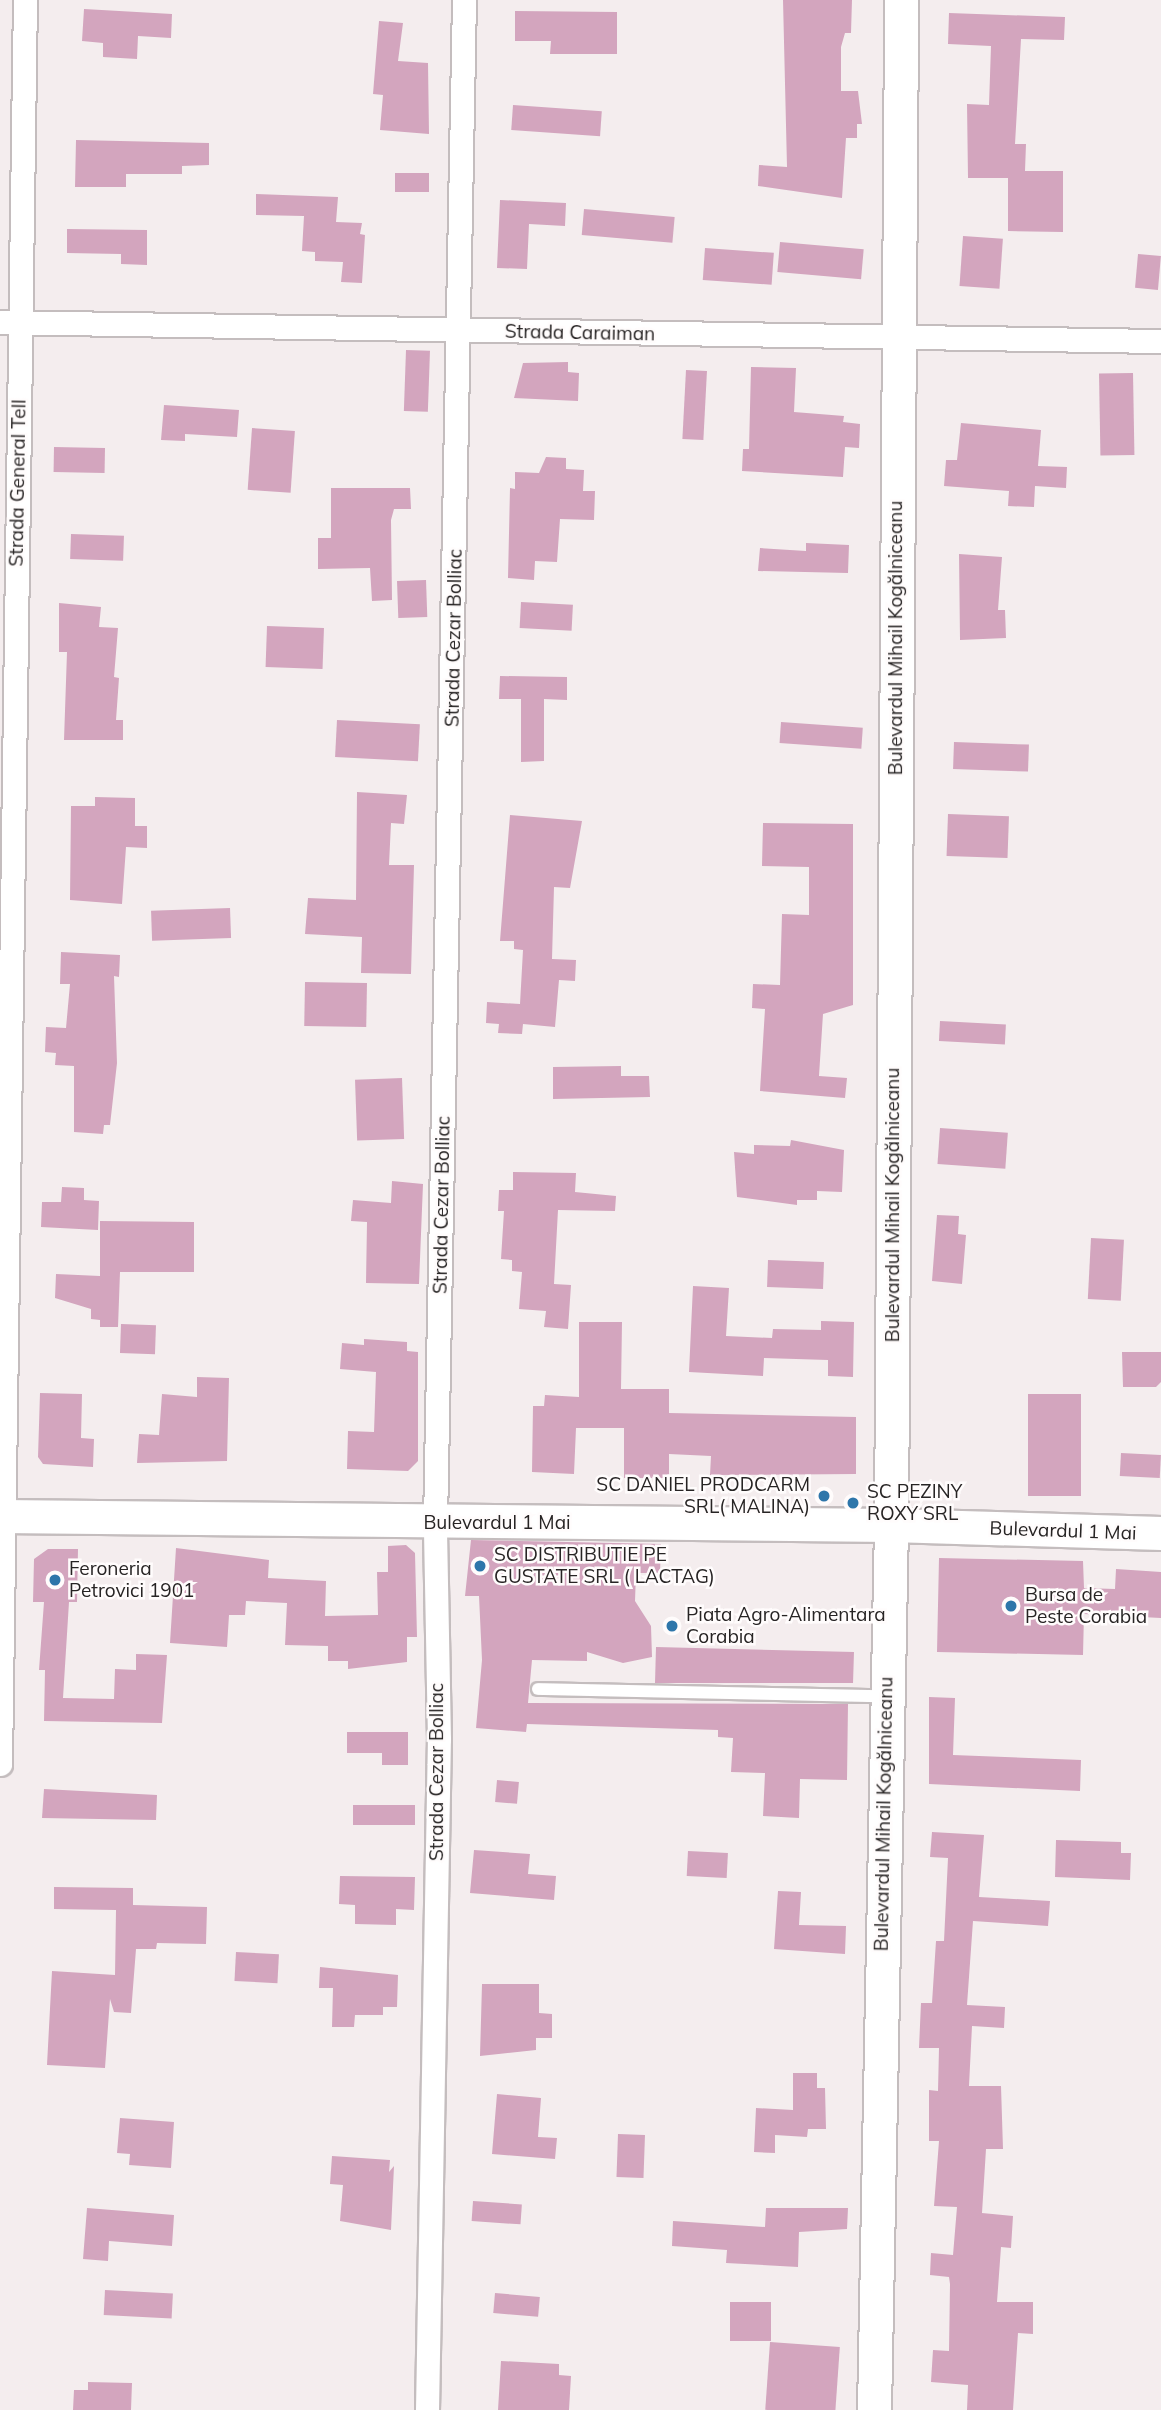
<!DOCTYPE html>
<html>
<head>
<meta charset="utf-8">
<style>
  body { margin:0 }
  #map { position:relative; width:1161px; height:2410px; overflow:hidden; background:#f4edee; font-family:Mulish,sans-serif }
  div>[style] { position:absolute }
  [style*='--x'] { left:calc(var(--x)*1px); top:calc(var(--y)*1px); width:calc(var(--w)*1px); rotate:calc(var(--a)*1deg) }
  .building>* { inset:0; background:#d3a5be; transform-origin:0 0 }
  .roads { filter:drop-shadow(2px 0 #c4bdbe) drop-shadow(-2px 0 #c4bdbe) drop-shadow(0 2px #c4bdbe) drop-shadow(0 -2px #c4bdbe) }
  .lane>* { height:12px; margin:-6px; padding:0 6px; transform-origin:6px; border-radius:6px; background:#fff }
  .street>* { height:23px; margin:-11.5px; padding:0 11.5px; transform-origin:11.5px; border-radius:11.5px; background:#fff }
  .secondary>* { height:33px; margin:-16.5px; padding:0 16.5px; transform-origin:16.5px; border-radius:16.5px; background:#fff }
  .dots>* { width:19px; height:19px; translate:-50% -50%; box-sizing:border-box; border:4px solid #fffcfc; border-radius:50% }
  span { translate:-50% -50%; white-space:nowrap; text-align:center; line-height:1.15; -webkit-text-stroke:5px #fffcfc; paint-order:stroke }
  .street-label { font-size:19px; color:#272424 }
  .poi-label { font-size:19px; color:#272424 }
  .right { translate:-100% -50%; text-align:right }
  .left { translate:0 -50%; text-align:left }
</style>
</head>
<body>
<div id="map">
  <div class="building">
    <div style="clip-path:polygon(783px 0,852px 0,851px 33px,845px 33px,841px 47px,841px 91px,858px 91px,862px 124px,857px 124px,857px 138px,846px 138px,842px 198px,758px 186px,759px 165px,787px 167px)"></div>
    <div style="clip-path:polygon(84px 9px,172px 14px,171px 38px,138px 36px,137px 59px,103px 57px,103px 43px,82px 41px)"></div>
    <div style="clip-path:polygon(515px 11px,617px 12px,617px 54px,550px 54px,551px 41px,515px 41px)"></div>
    <div style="clip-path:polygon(949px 13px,1065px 17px,1064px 40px,1021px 39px,1015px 144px,1026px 144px,1025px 171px,1063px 171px,1063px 232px,1008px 231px,1008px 178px,968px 178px,967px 104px,989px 105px,991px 46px,948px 44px)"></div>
    <div style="clip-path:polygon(379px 21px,403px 23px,398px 61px,428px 63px,429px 134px,380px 130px,383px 95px,373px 94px)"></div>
    <div style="left:513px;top:105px;width:89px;height:25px;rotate:4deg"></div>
    <div style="clip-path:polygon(76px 140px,209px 143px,209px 165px,182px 166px,182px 174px,126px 174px,126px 187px,75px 187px)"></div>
    <div style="left:395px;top:173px;width:34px;height:19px"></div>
    <div style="clip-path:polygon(256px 194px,338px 197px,336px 222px,362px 223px,360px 234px,365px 235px,362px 283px,341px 282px,343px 262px,315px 261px,315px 252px,302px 251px,304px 216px,256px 215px)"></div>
    <div style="clip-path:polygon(500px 200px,566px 203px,565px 226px,529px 224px,527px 269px,497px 268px)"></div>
    <div style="left:584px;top:209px;width:91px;height:26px;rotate:5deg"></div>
    <div style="clip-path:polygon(67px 229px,147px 230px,147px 265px,121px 264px,121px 254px,67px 253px)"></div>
    <div style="left:963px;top:236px;width:40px;height:50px;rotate:4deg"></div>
    <div style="left:780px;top:242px;width:84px;height:30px;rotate:5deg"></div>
    <div style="left:705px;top:248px;width:69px;height:32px;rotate:4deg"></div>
    <div style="left:1138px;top:254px;width:23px;height:34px;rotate:5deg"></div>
    <div style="left:406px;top:350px;width:24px;height:61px;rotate:2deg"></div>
    <div style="clip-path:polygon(568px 362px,568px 372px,579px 373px,578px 401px,514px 398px,523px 363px)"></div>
    <div style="clip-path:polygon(751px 367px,796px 368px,794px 412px,844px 416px,843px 422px,860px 424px,859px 448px,845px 447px,843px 477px,742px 471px,743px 449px,749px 449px)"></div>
    <div style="left:686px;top:370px;width:21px;height:69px;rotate:3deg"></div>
    <div style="left:1133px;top:373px;width:82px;height:34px;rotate:89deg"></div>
    <div style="clip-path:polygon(164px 405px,239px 410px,237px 437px,185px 434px,185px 441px,161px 440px)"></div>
    <div style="clip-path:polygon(961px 423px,1041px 430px,1038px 466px,1067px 467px,1066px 488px,1035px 486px,1034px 507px,1008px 506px,1009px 491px,944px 486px,946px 460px,957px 460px)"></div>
    <div style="left:252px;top:428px;width:43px;height:62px;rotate:4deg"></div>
    <div style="left:54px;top:447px;width:51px;height:25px;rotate:1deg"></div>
    <div style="clip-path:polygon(546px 457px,566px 458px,566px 469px,584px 470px,583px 491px,595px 491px,594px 520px,560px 519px,557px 562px,535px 561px,534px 580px,508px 578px,510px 488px,515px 489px,515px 472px,539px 473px)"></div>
    <div style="clip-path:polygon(331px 488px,410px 488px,411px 509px,394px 509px,391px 520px,392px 600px,372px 601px,370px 568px,318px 569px,318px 538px,331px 538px)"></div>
    <div style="left:71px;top:534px;width:53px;height:25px;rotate:2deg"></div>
    <div style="clip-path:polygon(806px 543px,849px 545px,848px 573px,758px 571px,760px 548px,806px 551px)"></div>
    <div style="clip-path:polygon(959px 554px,1002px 557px,998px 610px,1005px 610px,1006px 638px,960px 640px)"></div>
    <div style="left:426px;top:580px;width:37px;height:29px;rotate:88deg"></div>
    <div style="left:521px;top:602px;width:52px;height:26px;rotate:3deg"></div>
    <div style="clip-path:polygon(59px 603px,101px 607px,99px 627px,118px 628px,114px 677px,119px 678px,116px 720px,123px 720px,123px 740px,64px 740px,67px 652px,59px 652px)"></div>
    <div style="left:267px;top:626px;width:57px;height:41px;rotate:2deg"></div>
    <div style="clip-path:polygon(500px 676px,567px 677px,567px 700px,544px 699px,544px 761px,521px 762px,521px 699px,499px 699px)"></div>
    <div style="left:337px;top:720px;width:83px;height:37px;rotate:3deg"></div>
    <div style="left:781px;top:722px;width:82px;height:21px;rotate:4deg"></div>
    <div style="left:954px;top:742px;width:75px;height:27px;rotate:2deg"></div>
    <div style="clip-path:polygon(357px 792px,407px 795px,404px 824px,391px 823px,389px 865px,414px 865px,411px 974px,361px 973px,362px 937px,305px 934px,308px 898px,356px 900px)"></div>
    <div style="clip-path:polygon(95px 797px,135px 798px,135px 826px,147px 826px,147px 848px,126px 847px,122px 904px,70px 900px,71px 806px,95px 806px)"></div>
    <div style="left:948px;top:814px;width:61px;height:42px;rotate:2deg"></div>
    <div style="clip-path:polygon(510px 815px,582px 821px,570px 888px,554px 887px,552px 959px,576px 960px,575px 981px,559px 980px,555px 1027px,523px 1024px,522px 1034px,498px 1033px,499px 1024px,486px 1023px,487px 1002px,520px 1004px,523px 950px,514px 949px,514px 941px,500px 941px)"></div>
    <div style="clip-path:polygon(763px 823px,853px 824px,853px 1005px,823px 1014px,819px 1076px,847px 1078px,845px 1098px,760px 1091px,765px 1009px,752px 1008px,753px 984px,780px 985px,782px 914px,809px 915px,809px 867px,762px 866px)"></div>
    <div style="left:230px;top:908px;width:30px;height:79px;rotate:88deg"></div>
    <div style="clip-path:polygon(61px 952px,120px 955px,119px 977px,114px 976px,117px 1063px,110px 1125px,104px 1125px,103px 1134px,74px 1132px,74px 1066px,55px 1065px,56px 1053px,45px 1052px,46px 1027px,66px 1028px,70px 984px,60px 984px)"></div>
    <div style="left:305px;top:982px;width:62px;height:44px;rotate:1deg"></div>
    <div style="left:940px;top:1021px;width:66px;height:20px;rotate:3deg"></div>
    <div style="clip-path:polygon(621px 1066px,621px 1076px,649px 1076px,650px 1097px,553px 1099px,553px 1067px)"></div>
    <div style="left:402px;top:1078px;width:61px;height:47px;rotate:88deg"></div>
    <div style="left:940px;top:1128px;width:68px;height:36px;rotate:4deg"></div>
    <div style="clip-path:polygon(791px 1140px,844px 1150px,842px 1192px,817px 1191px,817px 1200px,797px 1200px,797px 1205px,737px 1197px,734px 1152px,754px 1154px,754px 1145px,790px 1146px)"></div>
    <div style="clip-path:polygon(513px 1172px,576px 1173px,575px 1192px,616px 1196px,615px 1211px,558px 1210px,554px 1284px,571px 1285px,568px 1329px,544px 1327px,546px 1311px,519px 1309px,522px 1272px,512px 1271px,512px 1260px,501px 1259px,504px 1211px,498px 1211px,499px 1190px,513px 1190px)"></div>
    <div style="clip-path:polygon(392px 1181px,423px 1184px,419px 1284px,366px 1283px,367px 1222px,351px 1221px,353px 1200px,391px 1203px)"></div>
    <div style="clip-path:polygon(62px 1187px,84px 1188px,84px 1200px,99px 1201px,98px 1230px,41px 1227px,42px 1202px,61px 1202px)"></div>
    <div style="clip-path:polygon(937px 1215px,959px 1216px,958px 1234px,966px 1235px,962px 1284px,932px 1281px)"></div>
    <div style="clip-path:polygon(100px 1221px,194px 1222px,194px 1272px,120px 1272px,118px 1327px,100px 1327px,100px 1320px,91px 1319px,91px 1309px,55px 1298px,56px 1274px,100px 1276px)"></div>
    <div style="left:1091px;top:1238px;width:33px;height:61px;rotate:3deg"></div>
    <div style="left:768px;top:1260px;width:56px;height:27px;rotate:2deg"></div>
    <div style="clip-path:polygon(693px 1286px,729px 1288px,726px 1336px,772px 1338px,773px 1329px,821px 1330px,821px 1321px,854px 1322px,853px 1377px,828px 1376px,828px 1360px,764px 1358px,763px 1376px,689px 1372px)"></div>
    <div style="clip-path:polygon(579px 1322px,622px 1322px,621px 1389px,669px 1389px,669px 1413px,856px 1417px,856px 1474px,710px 1475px,711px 1456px,669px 1454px,669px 1478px,624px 1478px,624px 1428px,576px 1428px,574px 1474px,532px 1472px,533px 1406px,544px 1406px,545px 1395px,579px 1397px)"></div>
    <div style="left:121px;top:1324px;width:35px;height:29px;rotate:2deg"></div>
    <div style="clip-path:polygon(364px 1339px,407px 1342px,407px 1351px,418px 1352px,418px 1461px,408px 1471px,347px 1469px,348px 1431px,374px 1432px,376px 1372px,340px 1369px,342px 1343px,364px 1345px)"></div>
    <div style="clip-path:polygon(1122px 1352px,1161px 1352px,1161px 1382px,1156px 1387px,1123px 1387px)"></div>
    <div style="clip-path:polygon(197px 1377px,229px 1378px,227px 1461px,137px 1463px,139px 1434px,159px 1435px,162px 1394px,197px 1397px)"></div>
    <div style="clip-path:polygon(40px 1393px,82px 1394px,81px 1438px,94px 1439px,93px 1467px,43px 1464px,38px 1457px)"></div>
    <div style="left:1028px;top:1394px;width:53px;height:102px"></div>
    <div style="left:1121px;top:1453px;width:40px;height:23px;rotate:3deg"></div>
    <div style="clip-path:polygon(471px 1540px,661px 1544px,660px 1573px,636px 1573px,635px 1601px,651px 1626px,652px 1657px,623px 1663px,587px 1652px,587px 1661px,532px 1660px,528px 1703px,848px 1704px,847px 1780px,800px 1779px,799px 1818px,763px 1816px,765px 1773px,731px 1772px,733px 1738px,718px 1737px,718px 1730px,527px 1724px,526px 1732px,476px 1728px,482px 1660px,479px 1596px,465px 1596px)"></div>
    <div style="clip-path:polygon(406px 1545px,415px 1553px,417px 1637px,407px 1637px,407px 1662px,348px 1669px,348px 1661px,328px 1661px,328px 1646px,285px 1645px,287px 1603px,246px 1601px,245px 1615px,229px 1615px,227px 1647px,170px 1643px,176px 1548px,269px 1560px,268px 1578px,326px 1581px,325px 1616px,378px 1615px,377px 1572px,388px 1572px,388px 1546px)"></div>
    <div style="clip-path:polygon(48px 1549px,78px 1549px,77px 1602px,69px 1602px,63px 1698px,114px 1699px,115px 1669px,136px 1670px,136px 1654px,167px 1655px,162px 1723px,44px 1721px,45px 1670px,39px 1670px,44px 1602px,33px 1602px,34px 1559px)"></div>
    <div style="clip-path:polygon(939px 1558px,1083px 1561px,1084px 1588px,1115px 1589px,1116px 1569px,1161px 1572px,1161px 1618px,1084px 1614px,1083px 1655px,937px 1652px)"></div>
    <div style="clip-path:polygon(656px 1647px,854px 1652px,853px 1683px,655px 1683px)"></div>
    <div style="clip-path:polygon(929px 1697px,955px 1698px,953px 1755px,1081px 1760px,1080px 1791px,929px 1784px)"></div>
    <div style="clip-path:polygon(347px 1732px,408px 1732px,408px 1765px,382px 1765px,382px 1753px,347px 1753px)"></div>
    <div style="left:497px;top:1780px;width:22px;height:22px;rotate:5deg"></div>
    <div style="clip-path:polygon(44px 1789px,157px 1795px,156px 1820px,42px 1818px)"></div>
    <div style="left:415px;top:1805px;width:20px;height:62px;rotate:90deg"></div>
    <div style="clip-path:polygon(932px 1832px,984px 1835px,979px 1897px,1050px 1901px,1048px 1926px,973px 1921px,967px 2005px,1005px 2007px,1004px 2028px,972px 2026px,969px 2086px,1001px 2086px,1003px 2149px,986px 2149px,982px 2213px,1013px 2216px,1011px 2248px,1001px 2247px,997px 2302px,1033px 2302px,1033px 2334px,1018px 2333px,1013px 2410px,967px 2410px,968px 2385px,931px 2382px,933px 2350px,949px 2351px,950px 2284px,949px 2277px,930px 2275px,931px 2253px,953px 2255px,957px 2207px,934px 2206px,939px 2141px,929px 2141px,929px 2090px,938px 2091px,939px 2048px,919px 2048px,921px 2003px,932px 2003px,936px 1941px,944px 1941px,948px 1858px,930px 1857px)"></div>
    <div style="clip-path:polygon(1056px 1840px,1121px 1842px,1121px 1853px,1131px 1853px,1130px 1880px,1055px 1877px)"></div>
    <div style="clip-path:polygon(474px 1850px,530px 1854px,528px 1874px,556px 1876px,554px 1900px,470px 1893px)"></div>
    <div style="left:688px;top:1851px;width:40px;height:25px;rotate:3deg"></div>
    <div style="clip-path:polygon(340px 1876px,415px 1877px,414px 1910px,396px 1909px,396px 1925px,355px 1924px,355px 1905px,339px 1904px)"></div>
    <div style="clip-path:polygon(54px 1887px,133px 1888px,133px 1905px,207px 1907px,206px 1944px,157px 1943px,156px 1949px,136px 1949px,131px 2013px,114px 2012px,110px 1999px,105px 2068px,47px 2065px,52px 1971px,115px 1975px,116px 1910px,54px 1909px)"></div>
    <div style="clip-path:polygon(778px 1891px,801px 1892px,799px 1925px,846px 1926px,845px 1954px,774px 1949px)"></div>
    <div style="left:236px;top:1952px;width:43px;height:29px;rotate:3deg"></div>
    <div style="clip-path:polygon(320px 1967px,398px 1975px,397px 2007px,383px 2007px,383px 2015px,355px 2015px,354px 2027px,332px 2027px,333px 1988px,319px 1988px)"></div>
    <div style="clip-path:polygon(482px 1984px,539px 1984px,539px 2013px,552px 2014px,552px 2038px,536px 2038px,536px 2050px,480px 2056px)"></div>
    <div style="clip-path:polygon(793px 2073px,817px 2073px,817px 2088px,825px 2088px,826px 2129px,808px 2129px,807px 2137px,775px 2135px,775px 2153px,754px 2152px,756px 2108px,793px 2110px)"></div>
    <div style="clip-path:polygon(497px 2094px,541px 2098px,538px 2137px,557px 2138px,555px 2159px,492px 2154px)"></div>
    <div style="clip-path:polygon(120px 2118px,174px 2122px,171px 2168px,129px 2165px,130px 2154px,117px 2153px)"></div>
    <div style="left:618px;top:2134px;width:27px;height:43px;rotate:2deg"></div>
    <div style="clip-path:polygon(332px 2156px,390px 2160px,389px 2172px,394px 2166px,391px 2230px,340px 2221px,343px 2185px,330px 2184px)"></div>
    <div style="left:473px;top:2201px;width:49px;height:20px;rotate:4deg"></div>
    <div style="clip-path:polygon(87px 2208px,174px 2215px,172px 2246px,109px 2241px,108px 2261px,83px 2259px)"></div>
    <div style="clip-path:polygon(766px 2208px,848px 2208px,847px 2229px,799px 2232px,798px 2267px,726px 2263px,727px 2250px,672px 2246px,673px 2221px,765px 2227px)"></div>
    <div style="left:105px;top:2290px;width:68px;height:25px;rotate:3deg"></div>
    <div style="left:495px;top:2293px;width:45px;height:20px;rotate:5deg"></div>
    <div style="left:730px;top:2302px;width:41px;height:39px"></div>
    <div style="left:770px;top:2342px;width:70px;height:68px;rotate:4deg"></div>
    <div style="clip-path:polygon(501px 2361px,559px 2364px,559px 2375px,571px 2376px,569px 2410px,498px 2410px)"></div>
    <div style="clip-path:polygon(88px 2382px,132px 2383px,131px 2410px,73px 2410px,74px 2390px,88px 2390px)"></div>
  </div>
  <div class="roads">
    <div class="lane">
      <div style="--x:538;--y:1689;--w:348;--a:1.2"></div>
    </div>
    <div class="street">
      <div style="--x:0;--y:322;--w:1161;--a:0.94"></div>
      <div style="--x:0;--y:1764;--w:1764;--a:-89.19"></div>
      <div style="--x:427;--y:2410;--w:671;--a:-88.98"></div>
      <div style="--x:439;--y:1739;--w:216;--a:-91.1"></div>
      <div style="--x:435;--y:1523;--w:1523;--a:-88.91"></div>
    </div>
    <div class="secondary">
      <div style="--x:0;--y:1516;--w:891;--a:0.58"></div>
      <div style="--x:891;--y:1525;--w:270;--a:1.7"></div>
      <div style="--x:874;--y:2410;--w:885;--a:-88.9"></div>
      <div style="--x:891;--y:1525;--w:1525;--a:-89.62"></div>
    </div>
  </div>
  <div class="dots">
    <div style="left:824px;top:1496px;background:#2e76aa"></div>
    <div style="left:853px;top:1503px;background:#2e76aa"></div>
    <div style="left:480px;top:1566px;background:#2e76aa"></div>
    <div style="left:55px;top:1580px;background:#2e76aa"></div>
    <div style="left:1011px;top:1606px;background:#2e76aa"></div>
    <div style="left:672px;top:1626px;background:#2e76aa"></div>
  </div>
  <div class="street-label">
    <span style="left:580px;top:333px;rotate:1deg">Strada Caraiman</span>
    <span style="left:18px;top:483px;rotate:-89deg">Strada General Tell</span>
    <span style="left:454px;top:638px;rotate:-89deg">Strada Cezar Bolliac</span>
    <span style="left:896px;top:638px;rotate:-90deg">Bulevardul Mihail Kogălniceanu</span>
    <span style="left:442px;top:1205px;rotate:-89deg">Strada Cezar Bolliac</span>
    <span style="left:893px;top:1205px;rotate:-90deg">Bulevardul Mihail Kogălniceanu</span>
    <span style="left:497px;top:1523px">Bulevardul 1 Mai</span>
    <span style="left:1063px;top:1531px;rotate:2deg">Bulevardul 1 Mai</span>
    <span style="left:437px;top:1772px;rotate:-90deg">Strada Cezar Bolliac</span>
    <span style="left:884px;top:1814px;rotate:-89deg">Bulevardul Mihail Kogălniceanu</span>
  </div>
  <div class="poi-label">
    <span class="right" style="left:810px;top:1496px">SC DANIEL PRODCARM<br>SRL( MALINA)</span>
    <span class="left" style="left:867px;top:1503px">SC PEZINY<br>ROXY SRL</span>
    <span class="left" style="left:494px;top:1566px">SC DISTRIBUTIE PE<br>GUSTATE SRL ( LACTAG)</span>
    <span class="left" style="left:69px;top:1580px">Feroneria<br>Petrovici 1901</span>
    <span class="left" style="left:1025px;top:1606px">Bursa de<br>Peste Corabia</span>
    <span class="left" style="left:686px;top:1626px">Piata Agro-Alimentara<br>Corabia</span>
  </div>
</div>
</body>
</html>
